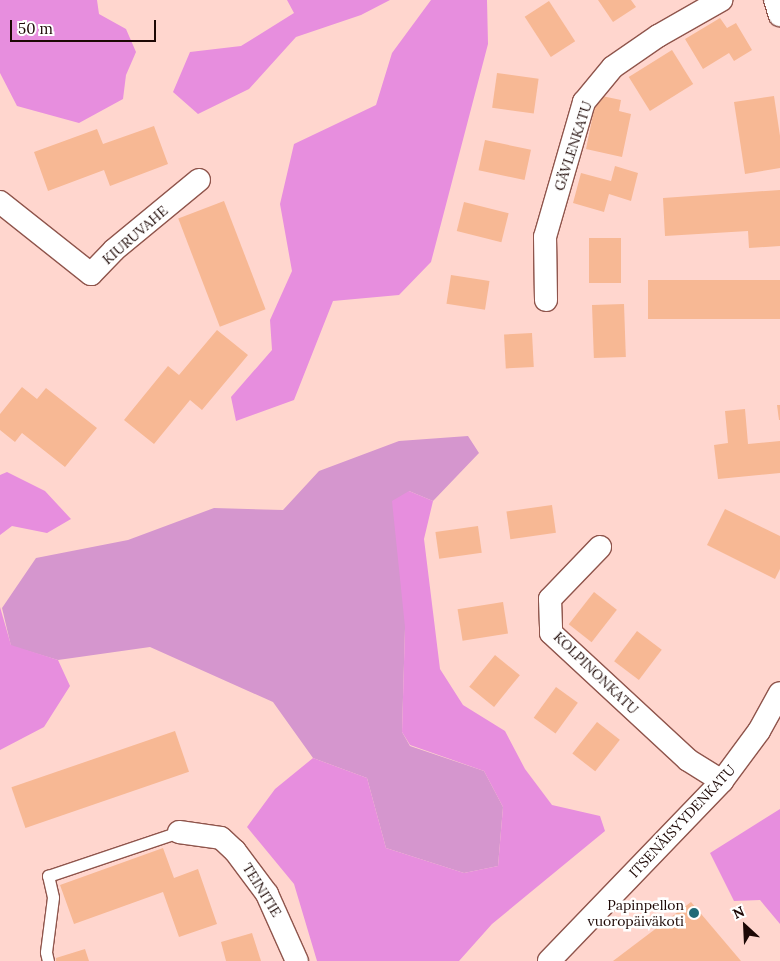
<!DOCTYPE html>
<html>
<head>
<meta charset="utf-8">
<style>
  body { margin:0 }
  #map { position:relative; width:780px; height:961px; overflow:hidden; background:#ffd6ce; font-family:Lora,serif }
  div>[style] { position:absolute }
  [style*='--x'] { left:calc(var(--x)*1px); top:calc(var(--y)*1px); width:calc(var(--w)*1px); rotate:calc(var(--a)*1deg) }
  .green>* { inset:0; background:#d596ce }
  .forest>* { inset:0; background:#e78ede }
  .building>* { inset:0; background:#f7b894; transform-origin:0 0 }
  .roads { filter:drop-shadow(1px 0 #8f554c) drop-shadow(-1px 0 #8f554c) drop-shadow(0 1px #8f554c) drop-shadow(0 -1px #8f554c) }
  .lane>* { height:11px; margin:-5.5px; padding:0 5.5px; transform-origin:5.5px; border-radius:5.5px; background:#fff }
  .street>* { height:22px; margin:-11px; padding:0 11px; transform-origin:11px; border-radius:11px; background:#fff }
  .dots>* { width:14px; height:14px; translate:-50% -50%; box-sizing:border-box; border:2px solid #fff; border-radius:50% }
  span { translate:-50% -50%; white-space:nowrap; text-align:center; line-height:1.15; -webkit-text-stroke:5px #fff; paint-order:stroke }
  .street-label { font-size:14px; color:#1d0805 }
  .poi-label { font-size:14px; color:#1d0805 }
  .right { translate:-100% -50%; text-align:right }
  .north { position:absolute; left:720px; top:901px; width:50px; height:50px; -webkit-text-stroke:4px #fff; paint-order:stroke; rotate:335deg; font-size:14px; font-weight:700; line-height:20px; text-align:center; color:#1d0805 }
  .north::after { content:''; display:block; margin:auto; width:18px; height:22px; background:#1d0805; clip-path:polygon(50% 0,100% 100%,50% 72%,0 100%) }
  .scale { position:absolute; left:10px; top:20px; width:146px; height:22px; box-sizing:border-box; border:2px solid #1d0805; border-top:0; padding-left:6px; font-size:15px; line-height:18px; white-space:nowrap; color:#1d0805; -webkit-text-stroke:4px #fff; paint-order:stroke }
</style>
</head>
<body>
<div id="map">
  <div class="green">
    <div style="clip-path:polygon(468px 436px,479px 453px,433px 501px,409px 491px,402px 732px,410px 746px,484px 771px,503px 807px,498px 866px,464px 873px,386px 848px,367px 778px,313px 758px,273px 702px,150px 647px,58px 660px,11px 646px,2px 608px,36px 558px,128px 540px,214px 508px,283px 510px,319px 471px,399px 441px)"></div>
  </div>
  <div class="forest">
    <div style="clip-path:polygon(0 0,97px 0,99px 14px,126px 29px,136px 52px,126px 75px,123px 99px,79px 123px,17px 106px,0 73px)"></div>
    <div style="clip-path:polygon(287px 0,390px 0,361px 15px,296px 37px,249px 89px,198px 114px,173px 92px,190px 52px,241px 46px,294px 13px)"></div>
    <div style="clip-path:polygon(431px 0,487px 0,488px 44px,431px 262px,399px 295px,333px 301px,294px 400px,236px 421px,231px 397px,272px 350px,270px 320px,292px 271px,280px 204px,294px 144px,376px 105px,392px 53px)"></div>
    <div style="clip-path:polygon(7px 472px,45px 491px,71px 519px,47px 533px,12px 526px,0 535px,0 475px)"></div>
    <div style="clip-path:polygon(409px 491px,433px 501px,424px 539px,440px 669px,463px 705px,505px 731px,525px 769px,552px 805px,600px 816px,605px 831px,492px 924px,459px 961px,317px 961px,294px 884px,247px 827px,275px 789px,313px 758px,367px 778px,386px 848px,464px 873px,498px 866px,503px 807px,484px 771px,410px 745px,402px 732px,405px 627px,392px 501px)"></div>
    <div style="clip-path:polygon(0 607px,11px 645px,58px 660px,70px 686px,44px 727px,0 750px)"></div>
    <div style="clip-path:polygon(780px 809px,780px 924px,760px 900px,734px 901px,710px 853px)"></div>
  </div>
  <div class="building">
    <div style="clip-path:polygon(598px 0,631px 0,636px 7px,613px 22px)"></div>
    <div style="left:549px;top:1px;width:48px;height:29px;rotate:57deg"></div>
    <div style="clip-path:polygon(720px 18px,727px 28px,736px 23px,752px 50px,734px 61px,729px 53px,703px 69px,685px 39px)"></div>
    <div style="left:672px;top:50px;width:40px;height:51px;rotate:58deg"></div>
    <div style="left:497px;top:73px;width:42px;height:35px;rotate:8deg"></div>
    <div style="clip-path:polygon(597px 95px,621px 100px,619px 111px,631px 114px,622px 157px,586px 149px)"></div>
    <div style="clip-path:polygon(774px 96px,780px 136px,780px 168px,745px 174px,734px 102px)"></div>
    <div style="clip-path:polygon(154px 126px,168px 164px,110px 186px,104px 170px,48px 191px,34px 152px,97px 129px,103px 144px)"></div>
    <div style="left:485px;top:140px;width:47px;height:31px;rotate:12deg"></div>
    <div style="clip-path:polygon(615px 166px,638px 173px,631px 201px,609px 194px,604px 212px,573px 203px,581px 173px,611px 181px)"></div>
    <div style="clip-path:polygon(780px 190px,780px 246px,749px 248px,748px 231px,665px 236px,663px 198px)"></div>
    <div style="left:224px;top:201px;width:116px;height:49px;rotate:69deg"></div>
    <div style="left:464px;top:202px;width:46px;height:30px;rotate:14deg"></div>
    <div style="left:589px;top:238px;width:32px;height:45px"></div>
    <div style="left:451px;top:275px;width:39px;height:29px;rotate:9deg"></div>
    <div style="left:780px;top:280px;width:39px;height:132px;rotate:90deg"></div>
    <div style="left:624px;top:304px;width:53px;height:32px;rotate:88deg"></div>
    <div style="clip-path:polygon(217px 330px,248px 355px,202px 410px,190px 400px,154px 444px,124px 420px,168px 366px,179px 375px)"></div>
    <div style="left:532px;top:333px;width:34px;height:28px;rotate:87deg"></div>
    <div style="clip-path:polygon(22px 387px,37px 399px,46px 388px,97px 428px,65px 467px,22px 433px,15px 442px,0 430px,0 414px)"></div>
    <div style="clip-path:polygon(777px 405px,780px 405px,780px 420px,779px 420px)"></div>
    <div style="clip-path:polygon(745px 409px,748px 444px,780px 441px,780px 473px,718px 479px,714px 445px,728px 443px,725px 411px)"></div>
    <div style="left:552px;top:505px;width:28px;height:46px;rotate:82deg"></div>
    <div style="clip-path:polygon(725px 509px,780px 536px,780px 569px,775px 579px,707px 545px)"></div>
    <div style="left:478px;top:526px;width:27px;height:43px;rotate:82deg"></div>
    <div style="left:594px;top:592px;width:29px;height:41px;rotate:38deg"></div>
    <div style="left:503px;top:602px;width:32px;height:46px;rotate:81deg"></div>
    <div style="left:637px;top:631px;width:31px;height:38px;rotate:37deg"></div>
    <div style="left:495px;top:655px;width:32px;height:41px;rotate:39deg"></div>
    <div style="left:556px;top:687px;width:27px;height:38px;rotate:36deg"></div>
    <div style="left:597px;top:722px;width:29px;height:40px;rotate:38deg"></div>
    <div style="left:175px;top:731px;width:43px;height:173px;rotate:71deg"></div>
    <div style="clip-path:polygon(163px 848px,174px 878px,198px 869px,217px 924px,179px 937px,163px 892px,74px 924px,60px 885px)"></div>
    <div style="clip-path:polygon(691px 902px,741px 961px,613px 961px)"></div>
    <div style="clip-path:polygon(252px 933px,261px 961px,226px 961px,221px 942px)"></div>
    <div style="clip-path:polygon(85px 949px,89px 961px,56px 961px,56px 958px)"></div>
  </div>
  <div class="roads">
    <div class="lane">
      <div style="--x:48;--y:961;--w:9;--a:-103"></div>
      <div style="--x:46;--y:952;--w:55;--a:-82.7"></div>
      <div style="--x:53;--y:897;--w:22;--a:-103"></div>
      <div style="--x:48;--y:876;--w:138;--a:-18.6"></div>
    </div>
    <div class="street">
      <div style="--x:775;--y:0;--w:16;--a:72"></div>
      <div style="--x:0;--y:202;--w:116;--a:38.4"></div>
      <div style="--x:91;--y:274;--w:33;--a:-46"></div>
      <div style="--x:114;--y:250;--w:110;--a:-39.5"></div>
      <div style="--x:546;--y:300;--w:63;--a:-90.9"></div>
      <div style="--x:545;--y:237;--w:141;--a:-73.9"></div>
      <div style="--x:584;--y:102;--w:45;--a:-50.4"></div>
      <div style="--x:613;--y:67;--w:55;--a:-34.6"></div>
      <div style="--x:658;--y:36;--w:73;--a:-29.7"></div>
      <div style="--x:600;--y:547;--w:72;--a:133.9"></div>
      <div style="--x:550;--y:599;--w:34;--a:88"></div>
      <div style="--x:551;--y:633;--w:187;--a:42.8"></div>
      <div style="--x:688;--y:760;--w:40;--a:32"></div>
      <div style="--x:179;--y:832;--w:42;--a:8.1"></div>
      <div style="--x:221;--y:838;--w:19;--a:43"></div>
      <div style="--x:235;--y:851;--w:54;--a:53.3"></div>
      <div style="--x:267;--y:894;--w:73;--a:65.9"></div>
      <div style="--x:549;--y:961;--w:250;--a:-46.1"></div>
      <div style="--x:722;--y:781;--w:62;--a:-53.5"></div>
      <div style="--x:759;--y:731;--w:43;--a:-61.1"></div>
    </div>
  </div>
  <div class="dots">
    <div style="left:694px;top:913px;background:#216a76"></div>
  </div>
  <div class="street-label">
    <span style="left:573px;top:146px;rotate:-72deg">GÄVLENKATU</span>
    <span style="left:135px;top:235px;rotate:-41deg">KIURUVAHE</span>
    <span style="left:596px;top:673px;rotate:44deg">KOLPINONKATU</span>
    <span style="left:682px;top:821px;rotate:-47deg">ITSENÄISYYDENKATU</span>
    <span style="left:262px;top:890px;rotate:58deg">TEINITIE</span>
  </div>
  <div class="poi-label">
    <span class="right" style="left:684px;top:913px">Papinpellon<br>vuoropäiväkoti</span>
  </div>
  <div class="north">N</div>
  <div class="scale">50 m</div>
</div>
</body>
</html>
